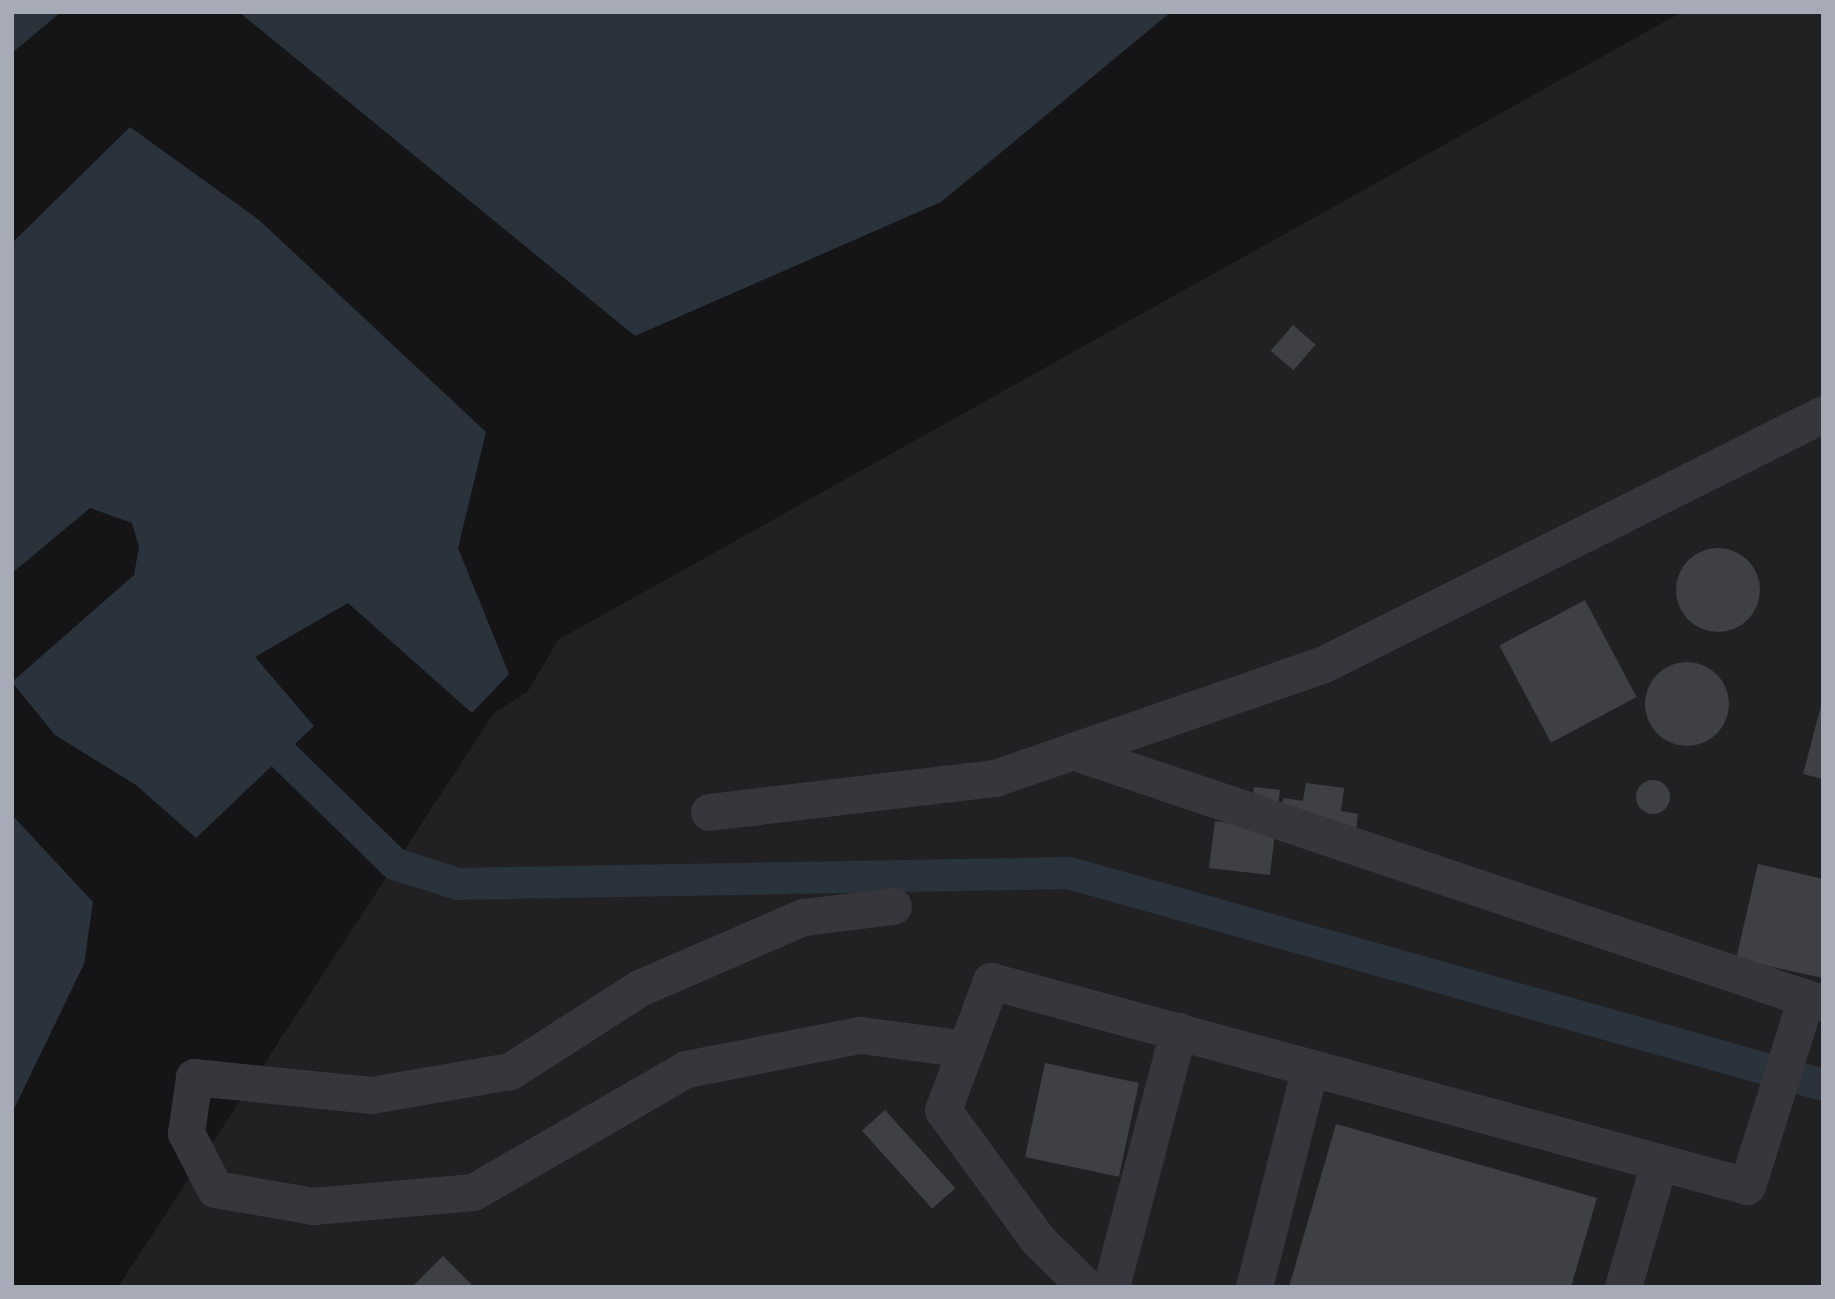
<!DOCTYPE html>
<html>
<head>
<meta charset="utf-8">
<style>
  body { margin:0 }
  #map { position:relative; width:1835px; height:1299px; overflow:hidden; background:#151517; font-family:Karla,sans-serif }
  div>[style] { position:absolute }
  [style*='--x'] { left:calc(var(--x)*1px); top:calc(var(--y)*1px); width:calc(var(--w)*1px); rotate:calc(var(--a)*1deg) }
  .built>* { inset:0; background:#212124 }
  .water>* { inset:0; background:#2a333b }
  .canal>* { height:32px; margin:-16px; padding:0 16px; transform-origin:16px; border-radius:16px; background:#2a333b }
  .building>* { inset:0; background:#3f4044; transform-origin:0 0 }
  .round { border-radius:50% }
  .minor>* { height:37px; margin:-18.5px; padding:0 18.5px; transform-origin:18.5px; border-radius:18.5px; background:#36363c }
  span { translate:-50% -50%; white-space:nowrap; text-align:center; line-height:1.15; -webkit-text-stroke:6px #101012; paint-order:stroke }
  .frame { position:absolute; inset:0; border:14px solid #a6abb7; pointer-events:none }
</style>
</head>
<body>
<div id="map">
  <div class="built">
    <div style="clip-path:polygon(1682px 12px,1823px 12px,1823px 1287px,118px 1287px,494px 713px,528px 691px,558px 640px)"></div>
  </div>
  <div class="water">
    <div style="clip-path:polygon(12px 12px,61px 12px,12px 53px)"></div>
    <div style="clip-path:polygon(239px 12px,1171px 12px,941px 202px,635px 336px)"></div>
    <div style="clip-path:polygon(130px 127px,259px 220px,486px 432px,458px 548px,509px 674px,472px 713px,348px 603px,255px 657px,314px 726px,196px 838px,136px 785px,55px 735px,12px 682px,134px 575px,139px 547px,132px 523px,90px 508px,12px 573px,12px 243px)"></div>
    <div style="clip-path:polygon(12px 815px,93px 902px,84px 964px,12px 1113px)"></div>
  </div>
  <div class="canal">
    <div style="--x:283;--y:755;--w:156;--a:44.2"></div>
    <div style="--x:395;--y:864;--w:66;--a:17.6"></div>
    <div style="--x:458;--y:884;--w:611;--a:-1.03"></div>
    <div style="--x:1069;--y:873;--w:783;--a:15.7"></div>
  </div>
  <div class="building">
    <div style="left:1293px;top:325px;width:30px;height:34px;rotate:41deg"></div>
    <div class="round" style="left:1676px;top:548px;width:84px;height:84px"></div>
    <div style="left:1585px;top:600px;width:110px;height:97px;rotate:62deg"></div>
    <div class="round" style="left:1645px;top:662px;width:84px;height:84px"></div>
    <div style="clip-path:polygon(1822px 702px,1823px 702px,1823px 779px,1803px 774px)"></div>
    <div class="round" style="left:1636px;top:780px;width:34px;height:34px"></div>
    <div style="clip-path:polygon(1306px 783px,1344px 788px,1341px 811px,1358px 814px,1354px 846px,1279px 836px,1283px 798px,1303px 801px)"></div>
    <div style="clip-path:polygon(1254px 787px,1280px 790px,1270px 875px,1209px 868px,1215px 821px,1249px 825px)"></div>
    <div style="clip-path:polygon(1758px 864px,1823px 879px,1823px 978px,1736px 959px)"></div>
    <div style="left:1045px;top:1063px;width:96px;height:96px;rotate:12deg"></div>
    <div style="left:885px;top:1110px;width:105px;height:31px;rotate:48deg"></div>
    <div style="clip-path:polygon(1336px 1124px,1597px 1198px,1571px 1287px,1289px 1287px)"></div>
    <div style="clip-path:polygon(443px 1256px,474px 1287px,412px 1287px)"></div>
  </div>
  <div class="minor">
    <div style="--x:1072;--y:751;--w:774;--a:18.6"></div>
    <div style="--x:709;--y:812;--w:288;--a:-6.8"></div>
    <div style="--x:995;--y:778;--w:346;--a:-19.1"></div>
    <div style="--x:1322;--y:665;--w:560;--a:-26.61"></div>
    <div style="--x:893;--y:906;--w:91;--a:173"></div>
    <div style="--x:803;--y:917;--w:176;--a:156.6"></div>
    <div style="--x:641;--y:987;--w:156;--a:147.3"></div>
    <div style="--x:510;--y:1071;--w:141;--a:170.2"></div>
    <div style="--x:371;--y:1095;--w:178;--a:-174.2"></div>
    <div style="--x:194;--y:1077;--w:57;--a:98.1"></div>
    <div style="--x:186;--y:1133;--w:63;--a:62.6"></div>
    <div style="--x:215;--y:1189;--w:99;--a:9.8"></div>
    <div style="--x:313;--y:1206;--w:161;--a:-5"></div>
    <div style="--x:473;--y:1192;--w:246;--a:-30"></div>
    <div style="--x:686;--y:1069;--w:177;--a:-11.1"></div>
    <div style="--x:860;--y:1035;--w:107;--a:7.5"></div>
    <div style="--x:1086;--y:1287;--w:67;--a:-135.6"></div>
    <div style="--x:1038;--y:1240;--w:161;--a:-126.2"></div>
    <div style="--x:943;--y:1110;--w:138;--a:-69.6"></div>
    <div style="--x:991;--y:981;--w:783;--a:15.17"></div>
    <div style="--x:1747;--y:1186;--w:197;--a:-72.6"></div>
    <div style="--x:1806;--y:998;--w:18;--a:16"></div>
    <div style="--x:1111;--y:1287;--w:265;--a:-75.3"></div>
    <div style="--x:1254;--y:1287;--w:226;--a:-75.7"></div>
    <div style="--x:1623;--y:1287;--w:130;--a:-73.9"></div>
  </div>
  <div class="frame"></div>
</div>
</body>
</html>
